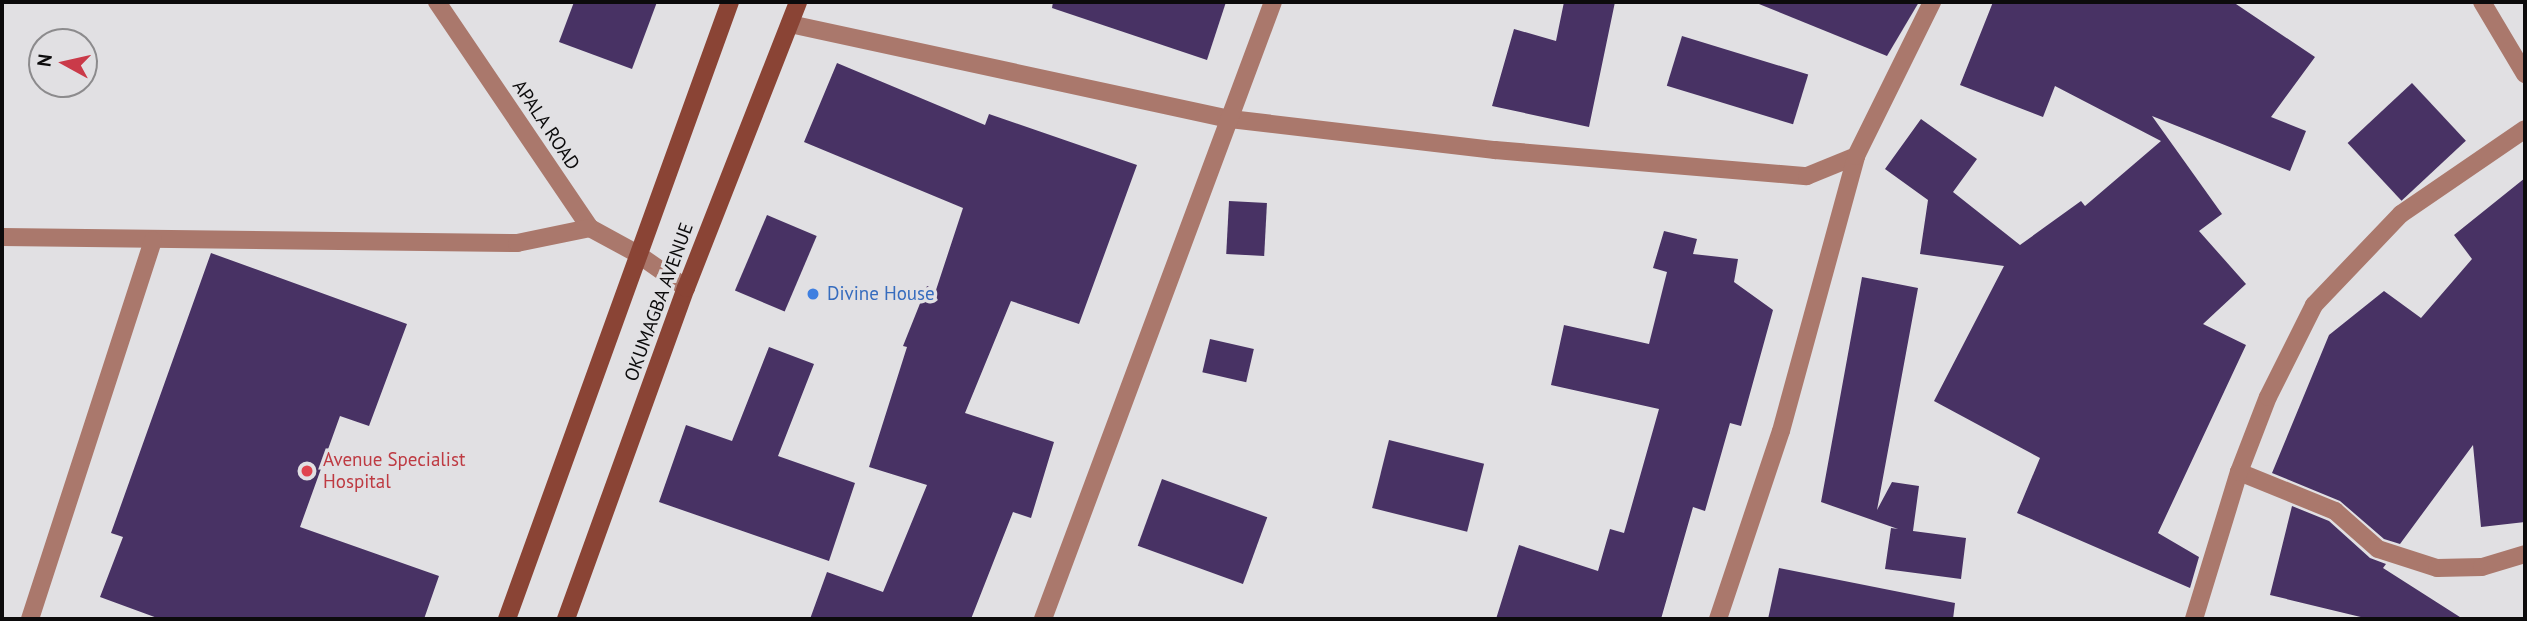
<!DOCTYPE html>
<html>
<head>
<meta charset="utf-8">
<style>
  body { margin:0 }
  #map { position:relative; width:2527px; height:621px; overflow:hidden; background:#e1e0e3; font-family:"PT Sans",sans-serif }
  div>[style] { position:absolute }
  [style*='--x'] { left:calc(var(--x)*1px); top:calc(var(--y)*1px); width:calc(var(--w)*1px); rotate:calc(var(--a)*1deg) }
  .building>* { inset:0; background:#483264; transform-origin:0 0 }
  .minor>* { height:18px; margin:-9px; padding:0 9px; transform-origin:9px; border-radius:9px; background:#aa786c }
  .secondary>* { height:18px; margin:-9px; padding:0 9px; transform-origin:9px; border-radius:9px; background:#8a4435 }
  .dots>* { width:19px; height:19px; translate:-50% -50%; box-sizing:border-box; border:4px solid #e1e0e3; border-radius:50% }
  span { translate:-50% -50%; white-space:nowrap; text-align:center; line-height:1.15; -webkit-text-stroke:7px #e1e0e3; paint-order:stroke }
  .street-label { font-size:19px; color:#0c0b0c }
  .shop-label { font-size:19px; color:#366cbe }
  .left { translate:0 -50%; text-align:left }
  .health-label { font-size:19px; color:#be3a42 }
  .frame { position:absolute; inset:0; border:4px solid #0c0b0c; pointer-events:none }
  .north { position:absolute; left:28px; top:28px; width:70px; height:70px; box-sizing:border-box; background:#e1e0e3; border:2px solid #8c8b8d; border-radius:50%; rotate:278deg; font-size:19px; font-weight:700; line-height:28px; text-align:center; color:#0c0b0c }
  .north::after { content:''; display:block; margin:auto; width:24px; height:32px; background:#ca3a49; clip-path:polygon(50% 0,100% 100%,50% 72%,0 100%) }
</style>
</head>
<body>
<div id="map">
  <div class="building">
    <div style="clip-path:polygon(574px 2px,657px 2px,632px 69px,559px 42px)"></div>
    <div style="clip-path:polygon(1053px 2px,1226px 2px,1207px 60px,1052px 8px)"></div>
    <div style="clip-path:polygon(1564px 2px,1615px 2px,1589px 127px,1492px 106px,1514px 29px,1556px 41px)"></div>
    <div style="clip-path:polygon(1754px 2px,1919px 2px,1887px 56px)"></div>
    <div style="clip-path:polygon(1993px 2px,2233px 2px,2315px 57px,2271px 117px,2306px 131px,2290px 171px,2152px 116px,2222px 214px,2199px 231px,2246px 284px,2203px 324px,2246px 345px,2158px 533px,2199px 557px,2190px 588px,2017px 513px,2040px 458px,1934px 401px,2004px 266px,1920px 254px,1928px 200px,1885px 169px,1921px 119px,1977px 159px,1953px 192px,2020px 245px,2081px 201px,2085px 206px,2161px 141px,2055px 86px,2043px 117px,1960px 85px)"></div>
    <div style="left:1682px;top:36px;width:132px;height:52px;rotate:17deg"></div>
    <div style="clip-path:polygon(837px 63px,985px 125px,989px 114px,1137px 165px,1079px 324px,1011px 301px,965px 413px,1054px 442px,1031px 518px,1013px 512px,971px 619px,810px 619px,827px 572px,883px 592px,927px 485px,869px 467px,907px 347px,903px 346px,927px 286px,936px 290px,963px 208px,804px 142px)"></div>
    <div style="left:2412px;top:83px;width:79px;height:88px;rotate:47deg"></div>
    <div style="clip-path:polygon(2525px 178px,2525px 522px,2481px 527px,2473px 445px,2400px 544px,2384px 539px,2340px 501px,2272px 473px,2329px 335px,2384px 291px,2421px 318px,2472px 259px,2454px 235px)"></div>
    <div style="left:1229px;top:201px;width:38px;height:53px;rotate:3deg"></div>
    <div style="left:767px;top:215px;width:54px;height:82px;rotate:23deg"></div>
    <div style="clip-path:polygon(1664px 231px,1697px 239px,1693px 254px,1738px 259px,1734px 282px,1773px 310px,1741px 426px,1730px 423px,1705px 511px,1693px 507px,1661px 619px,1496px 619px,1519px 545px,1598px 571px,1610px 529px,1624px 533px,1659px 409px,1551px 385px,1564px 325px,1649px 344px,1667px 272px,1653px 268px)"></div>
    <div style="clip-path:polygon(211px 253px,407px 324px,369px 426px,340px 416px,300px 527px,439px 576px,424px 619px,160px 619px,100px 597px,123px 537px,111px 533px)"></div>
    <div style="clip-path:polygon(1862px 277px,1918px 288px,1877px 510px,1892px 482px,1919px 486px,1913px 531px,1966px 538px,1961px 579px,1885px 569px,1891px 528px,1898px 529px,1821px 502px)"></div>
    <div style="left:1210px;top:339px;width:45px;height:34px;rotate:13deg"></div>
    <div style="clip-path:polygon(769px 347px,814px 364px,778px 456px,855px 483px,829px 561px,659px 502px,686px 425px,732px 441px)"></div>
    <div style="left:1389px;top:440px;width:98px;height:70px;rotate:14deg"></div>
    <div style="left:1162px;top:479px;width:112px;height:71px;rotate:20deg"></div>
    <div style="clip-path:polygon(2292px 506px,2329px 521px,2370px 558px,2386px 564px,2383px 568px,2463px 619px,2369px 619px,2270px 595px)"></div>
    <div style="clip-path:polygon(1779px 568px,1955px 603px,1953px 619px,1768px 619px)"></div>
  </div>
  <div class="minor">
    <div style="--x:437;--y:2;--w:273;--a:55.9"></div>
    <div style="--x:590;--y:228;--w:52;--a:28.5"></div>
    <div style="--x:636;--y:253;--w:61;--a:35"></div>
    <div style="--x:2482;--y:2;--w:84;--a:59.2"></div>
    <div style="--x:790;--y:24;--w:450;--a:12.2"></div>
    <div style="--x:1230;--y:119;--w:267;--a:6.7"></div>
    <div style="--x:1495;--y:150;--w:313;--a:4.8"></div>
    <div style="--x:1807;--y:176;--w:53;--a:-22.2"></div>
    <div style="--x:2;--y:237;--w:515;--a:0.67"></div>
    <div style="--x:517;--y:243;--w:75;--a:-11.6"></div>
    <div style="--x:2239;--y:472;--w:104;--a:22.1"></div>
    <div style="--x:2335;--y:511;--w:57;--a:41.5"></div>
    <div style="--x:2378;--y:549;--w:62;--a:17.9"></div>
    <div style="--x:2437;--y:568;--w:45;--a:-1.3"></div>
    <div style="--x:2482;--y:567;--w:45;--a:-16.8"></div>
    <div style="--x:30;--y:619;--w:398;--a:-72"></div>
    <div style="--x:1043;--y:619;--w:658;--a:-69.56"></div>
    <div style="--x:1718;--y:619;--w:198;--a:-71.5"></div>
    <div style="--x:1781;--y:431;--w:285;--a:-74.7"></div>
    <div style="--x:1856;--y:156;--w:172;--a:-63.7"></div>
    <div style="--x:2194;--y:619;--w:154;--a:-73"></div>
    <div style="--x:2239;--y:472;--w:80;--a:-68.9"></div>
    <div style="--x:2268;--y:397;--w:103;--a:-63.4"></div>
    <div style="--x:2314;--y:305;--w:126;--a:-46.3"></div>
    <div style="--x:2401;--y:214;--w:150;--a:-34.4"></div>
  </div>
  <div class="secondary">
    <div style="--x:507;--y:619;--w:656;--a:-70.13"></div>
    <div style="--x:566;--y:619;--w:352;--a:-70.1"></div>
    <div style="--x:686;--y:288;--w:307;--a:-68.6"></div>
  </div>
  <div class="dots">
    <div style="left:813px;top:294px;background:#3f7fe0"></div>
    <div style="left:307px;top:471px;background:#e0444e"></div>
  </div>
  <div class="street-label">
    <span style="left:546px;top:125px;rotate:56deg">APALA ROAD</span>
    <span style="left:659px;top:302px;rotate:-70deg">OKUMAGBA AVENUE</span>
  </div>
  <div class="shop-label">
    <span class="left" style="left:827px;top:294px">Divine House</span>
  </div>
  <div class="health-label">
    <span class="left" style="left:323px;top:471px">Avenue Specialist<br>Hospital</span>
  </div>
  <div class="frame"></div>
  <div class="north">N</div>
</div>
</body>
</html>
